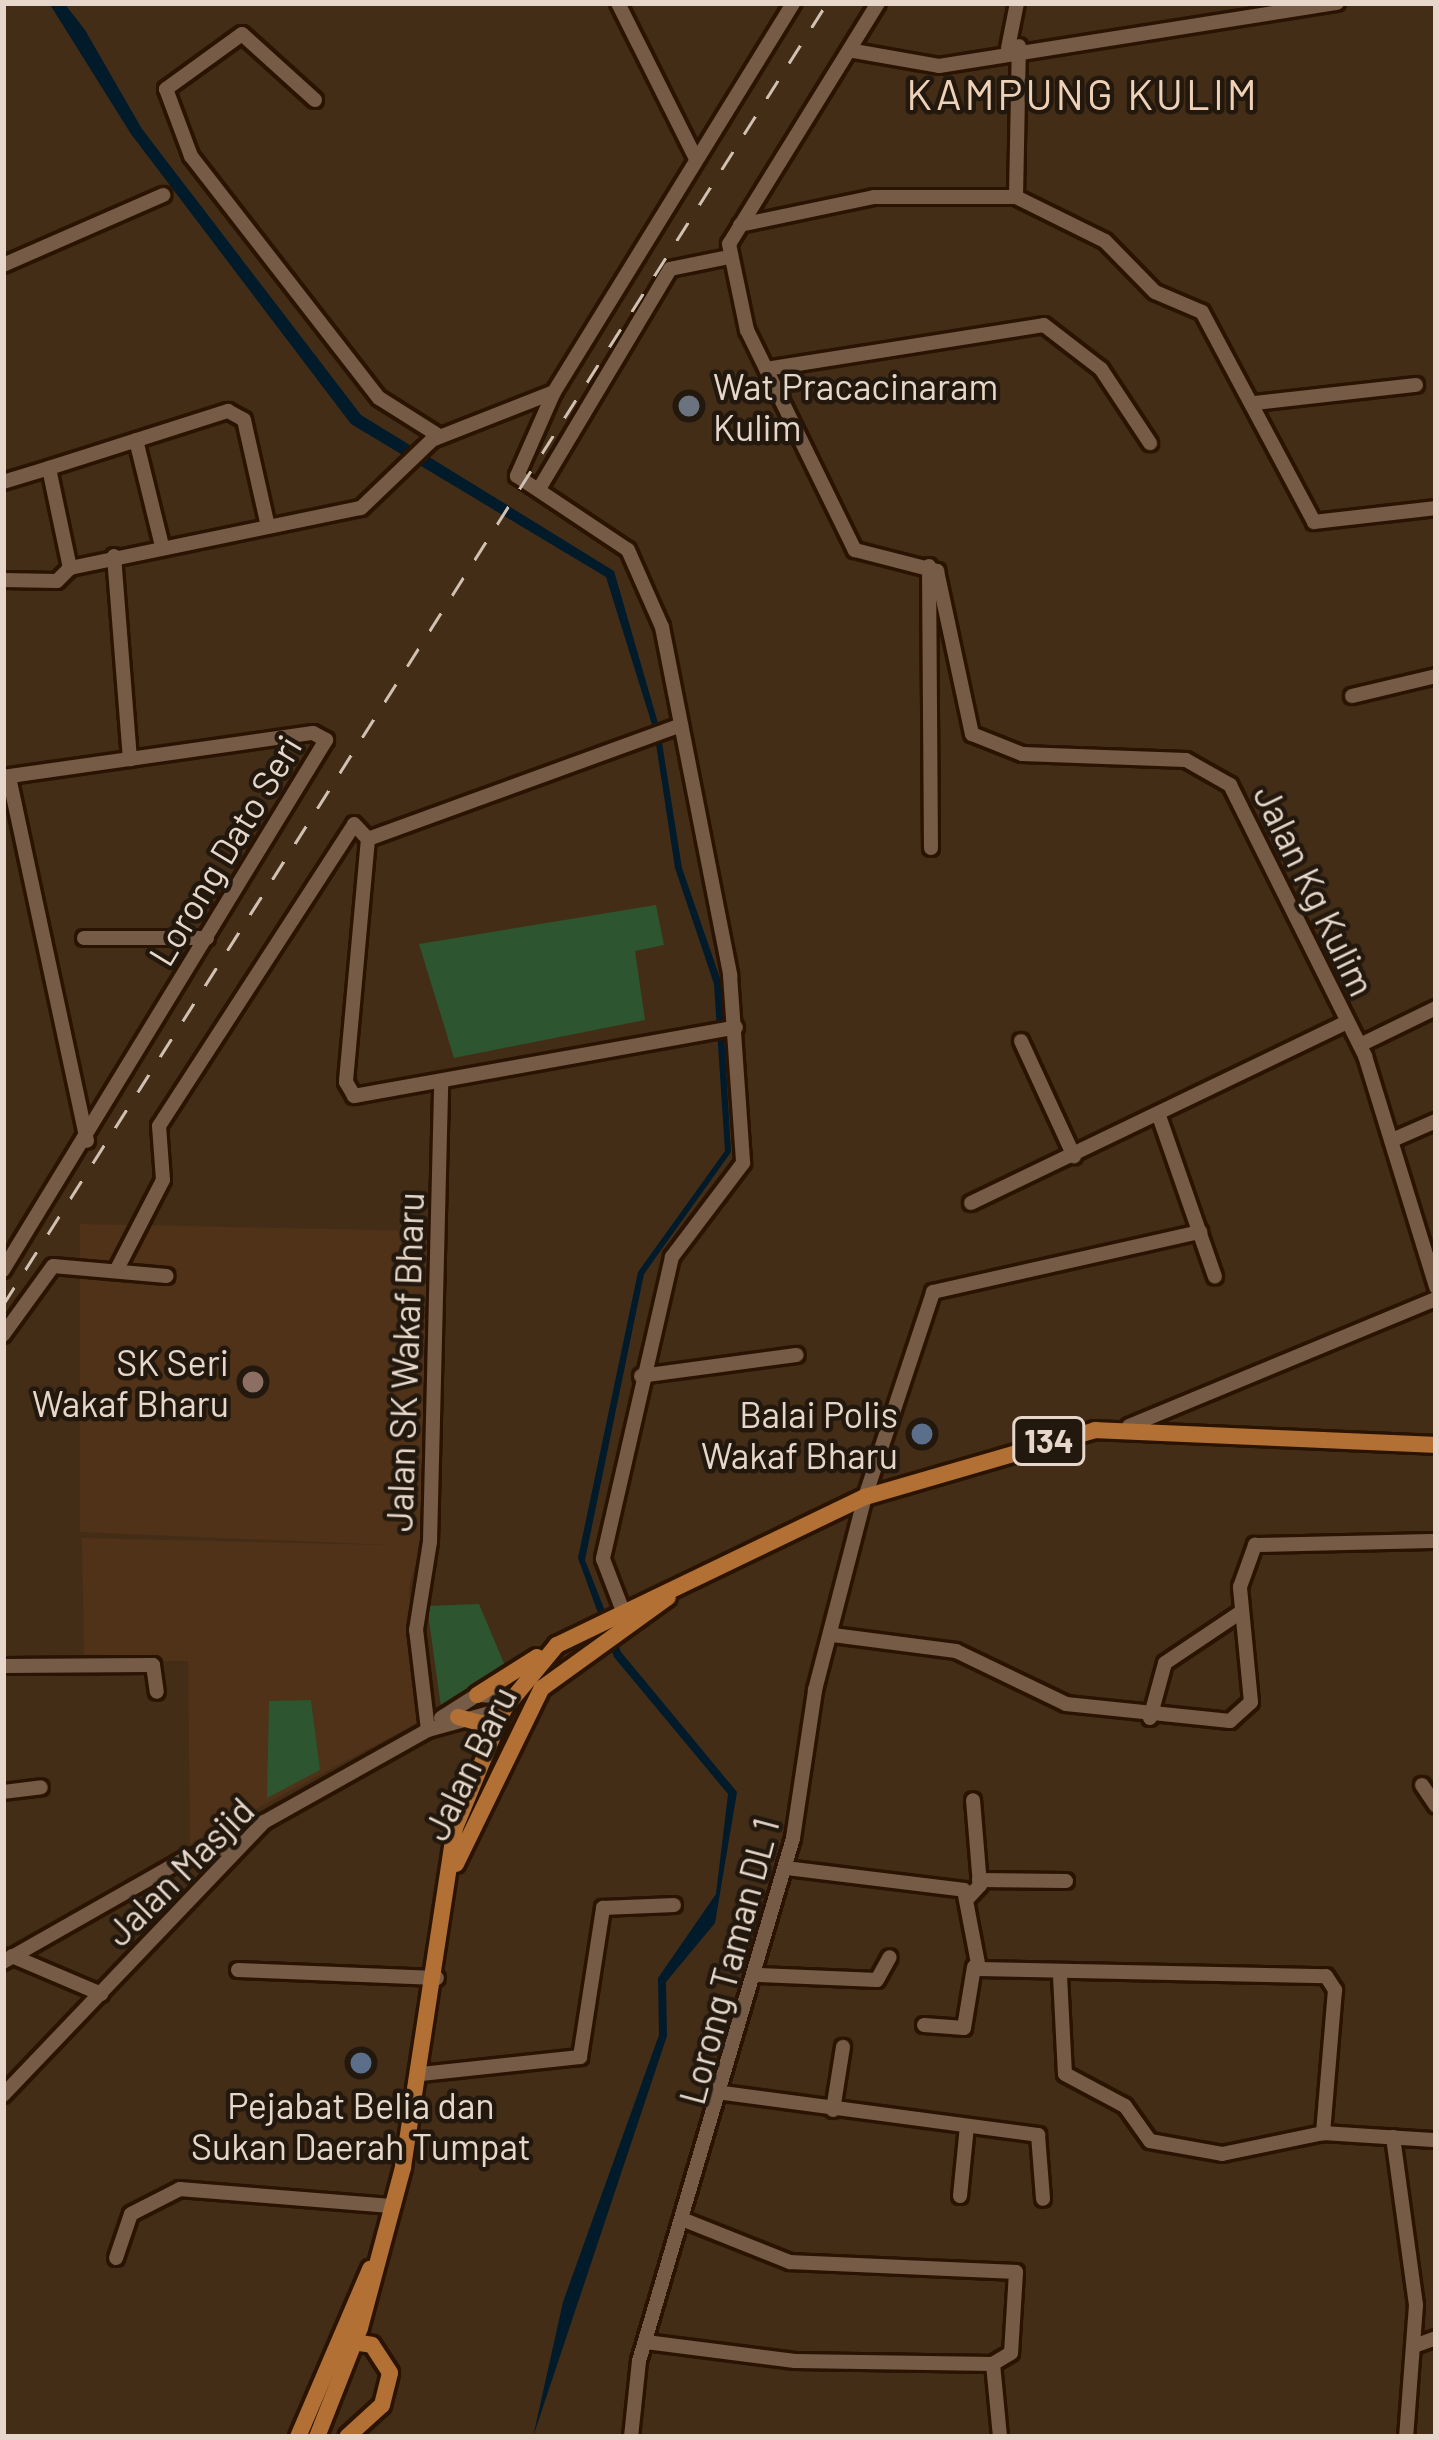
<!DOCTYPE html>
<html>
<head>
<meta charset="utf-8">
<style>
  body { margin:0 }
  #map { position:relative; width:1439px; height:2440px; overflow:hidden; background:#442d17; font-family:Barlow,sans-serif }
  div>[style] { position:absolute }
  [style*='--x'] { left:calc(var(--x)*1px); top:calc(var(--y)*1px); width:calc(var(--w)*1px); rotate:calc(var(--a)*1deg) }
  .built>* { inset:0; background:#4f3217 }
  .green>* { inset:0; background:#2d552f }
  .water>* { inset:0; background:#011b2b }
  .roads { filter:drop-shadow(3px 0 #2a1401) drop-shadow(-3px 0 #2a1401) drop-shadow(0 3px #2a1401) drop-shadow(0 -3px #2a1401) }
  .minor>* { height:14px; margin:-7px; padding:0 7px; transform-origin:7px; border-radius:7px; background:#765c46 }
  .major>* { height:16px; margin:-8px; padding:0 8px; transform-origin:8px; border-radius:8px; background:#b37034 }
  .rail>* { height:3px; margin-top:-1.5px; transform-origin:0; background:repeating-linear-gradient(90deg,#d1c1b3 0 21px,transparent 0 42px) }
  .dots>* { width:33px; height:33px; translate:-50% -50%; box-sizing:border-box; border:6px solid #22180e; border-radius:50% }
  span { translate:-50% -50%; white-space:nowrap; text-align:center; line-height:1.15; -webkit-text-stroke:9px #22180e; paint-order:stroke }
  .shield-label span { padding:3px 9px; background:#22180e; border:3px solid; border-radius:9px; -webkit-text-stroke-width:0 }
  .shield-label { font-size:33px; color:#e6d7ca; font-weight:700 }
  .poi-label { font-size:36px; color:#e6d7ca }
  .left { translate:0 -50%; text-align:left }
  .right { translate:-100% -50%; text-align:right }
  .street-label { font-size:36px; color:#e6d7ca }
  .quarter-label { font-size:42px; color:#efd1b7; letter-spacing:3px }
  .frame { position:absolute; inset:0; border:6px solid #e6d7ca; pointer-events:none }
</style>
</head>
<body>
<div id="map">
  <div class="built">
    <div style="clip-path:polygon(80px 1224px,430px 1231px,421px 1547px,409px 1587px,419px 1722px,190px 1844px,188px 1661px,84px 1661px,82px 1538px,390px 1545px,80px 1532px)"></div>
  </div>
  <div class="green">
    <div style="clip-path:polygon(656px 905px,664px 945px,635px 951px,645px 1020px,454px 1058px,419px 944px)"></div>
    <div style="clip-path:polygon(479px 1604px,506px 1668px,441px 1707px,427px 1606px)"></div>
    <div style="clip-path:polygon(311px 1700px,320px 1770px,267px 1798px,269px 1701px)"></div>
  </div>
  <div class="water">
    <div style="clip-path:polygon(49px 3px,64px 3px,85px 30px,142px 129px,361px 415px,614px 571px,660px 730px,682px 868px,721px 981px,731px 1152px,644px 1274px,585px 1560px,621px 1652px,737px 1792px,715px 1923px,666px 1982px,667px 2036px,533px 2437px,563px 2302px,659px 2035px,658px 1978px,716px 1894px,728px 1794px,614px 1657px,578px 1558px,638px 1272px,725px 1151px,714px 984px,675px 868px,654px 731px,606px 577px,351px 424px,131px 134px)"></div>
  </div>
  <div class="roads">
    <div class="minor">
      <div style="--x:618;--y:3;--w:174;--a:63.4"></div>
      <div style="--x:878;--y:3;--w:283;--a:121.7"></div>
      <div style="--x:729;--y:244;--w:88;--a:78.2"></div>
      <div style="--x:747;--y:330;--w:245;--a:63.9"></div>
      <div style="--x:855;--y:550;--w:85;--a:14.4"></div>
      <div style="--x:937;--y:571;--w:167;--a:77.9"></div>
      <div style="--x:972;--y:734;--w:54;--a:21.8"></div>
      <div style="--x:1022;--y:754;--w:164;--a:2.1"></div>
      <div style="--x:1186;--y:760;--w:51;--a:29.6"></div>
      <div style="--x:1230;--y:785;--w:303;--a:63.5"></div>
      <div style="--x:1365;--y:1056;--w:242;--a:72.9"></div>
      <div style="--x:1008;--y:48;--w:46;--a:-78.7"></div>
      <div style="--x:854;--y:51;--w:86;--a:10"></div>
      <div style="--x:939;--y:66;--w:403;--a:-9"></div>
      <div style="--x:315;--y:100;--w:98;--a:-137.9"></div>
      <div style="--x:242;--y:34;--w:94;--a:144.1"></div>
      <div style="--x:166;--y:89;--w:72;--a:69.5"></div>
      <div style="--x:191;--y:156;--w:306;--a:52.2"></div>
      <div style="--x:379;--y:398;--w:71;--a:32.3"></div>
      <div style="--x:1016;--y:197;--w:151;--a:-88.9"></div>
      <div style="--x:740;--y:225;--w:137;--a:-11.8"></div>
      <div style="--x:874;--y:197;--w:142;--a:0"></div>
      <div style="--x:1016;--y:197;--w:99;--a:26.3"></div>
      <div style="--x:1105;--y:241;--w:71;--a:45.6"></div>
      <div style="--x:1155;--y:292;--w:51;--a:23.1"></div>
      <div style="--x:1202;--y:312;--w:238;--a:61.9"></div>
      <div style="--x:1314;--y:522;--w:123;--a:-6.5"></div>
      <div style="--x:3;--y:265;--w:175;--a:-23.6"></div>
      <div style="--x:766;--y:369;--w:281;--a:-9"></div>
      <div style="--x:1044;--y:325;--w:72;--a:37.7"></div>
      <div style="--x:1101;--y:369;--w:89;--a:56.5"></div>
      <div style="--x:554;--y:392;--w:92;--a:113.8"></div>
      <div style="--x:517;--y:476;--w:133;--a:33.7"></div>
      <div style="--x:628;--y:550;--w:84;--a:66.2"></div>
      <div style="--x:662;--y:627;--w:355;--a:78.9"></div>
      <div style="--x:730;--y:975;--w:188;--a:86"></div>
      <div style="--x:743;--y:1163;--w:118;--a:127.1"></div>
      <div style="--x:672;--y:1257;--w:310;--a:102.9"></div>
      <div style="--x:603;--y:1559;--w:50;--a:69"></div>
      <div style="--x:1255;--y:403;--w:162;--a:-6.4"></div>
      <div style="--x:136;--y:440;--w:105;--a:76.2"></div>
      <div style="--x:3;--y:482;--w:48;--a:-16.9"></div>
      <div style="--x:539;--y:489;--w:256;--a:-59.2"></div>
      <div style="--x:670;--y:269;--w:55;--a:-11.5"></div>
      <div style="--x:114;--y:556;--w:204;--a:85.5"></div>
      <div style="--x:929;--y:566;--w:282;--a:89.6"></div>
      <div style="--x:70;--y:568;--w:297;--a:-11.7"></div>
      <div style="--x:361;--y:508;--w:98;--a:-43.8"></div>
      <div style="--x:432;--y:440;--w:131;--a:-21.5"></div>
      <div style="--x:554;--y:392;--w:457;--a:-58.4"></div>
      <div style="--x:3;--y:580;--w:54;--a:1.1"></div>
      <div style="--x:57;--y:581;--w:18;--a:-45"></div>
      <div style="--x:70;--y:568;--w:102;--a:-101.9"></div>
      <div style="--x:49;--y:468;--w:188;--a:-17.7"></div>
      <div style="--x:228;--y:411;--w:18;--a:29"></div>
      <div style="--x:244;--y:420;--w:105;--a:77.3"></div>
      <div style="--x:1352;--y:696;--w:86;--a:-13.4"></div>
      <div style="--x:3;--y:777;--w:313;--a:-8.1"></div>
      <div style="--x:313;--y:733;--w:15;--a:28"></div>
      <div style="--x:326;--y:740;--w:621;--a:121.36"></div>
      <div style="--x:9;--y:777;--w:372;--a:77.9"></div>
      <div style="--x:368;--y:839;--w:333;--a:-20"></div>
      <div style="--x:84;--y:938;--w:123;--a:0"></div>
      <div style="--x:1021;--y:1041;--w:127;--a:65.3"></div>
      <div style="--x:1360;--y:1045;--w:85;--a:-26"></div>
      <div style="--x:1159;--y:1116;--w:170;--a:70.8"></div>
      <div style="--x:1397;--y:1138;--w:43;--a:-23.6"></div>
      <div style="--x:971;--y:1203;--w:417;--a:-25.7"></div>
      <div style="--x:116;--y:1271;--w:102;--a:-62.7"></div>
      <div style="--x:163;--y:1180;--w:54;--a:-94.2"></div>
      <div style="--x:159;--y:1126;--w:359;--a:-57.1"></div>
      <div style="--x:354;--y:824;--w:21;--a:47"></div>
      <div style="--x:368;--y:839;--w:244;--a:95.2"></div>
      <div style="--x:346;--y:1082;--w:16;--a:60"></div>
      <div style="--x:354;--y:1096;--w:388;--a:-10.2"></div>
      <div style="--x:3;--y:1335;--w:85;--a:-54.1"></div>
      <div style="--x:53;--y:1266;--w:114;--a:5"></div>
      <div style="--x:641;--y:1376;--w:157;--a:-7.7"></div>
      <div style="--x:1129;--y:1426;--w:332;--a:-22.5"></div>
      <div style="--x:833;--y:1635;--w:124;--a:7.4"></div>
      <div style="--x:956;--y:1651;--w:122;--a:25.7"></div>
      <div style="--x:1066;--y:1704;--w:165;--a:5.9"></div>
      <div style="--x:1230;--y:1721;--w:28;--a:-42"></div>
      <div style="--x:1251;--y:1702;--w:116;--a:-95.5"></div>
      <div style="--x:1240;--y:1587;--w:45;--a:-70.3"></div>
      <div style="--x:1255;--y:1545;--w:181;--a:-1.3"></div>
      <div style="--x:3;--y:1666;--w:150;--a:-0.4"></div>
      <div style="--x:153;--y:1665;--w:27;--a:82"></div>
      <div style="--x:441;--y:1718;--w:43;--a:-32.6"></div>
      <div style="--x:477;--y:1695;--w:34;--a:3"></div>
      <div style="--x:1150;--y:1718;--w:57;--a:-74.7"></div>
      <div style="--x:1165;--y:1663;--w:92;--a:-33.9"></div>
      <div style="--x:428;--y:1730;--w:101;--a:-96.8"></div>
      <div style="--x:416;--y:1630;--w:89;--a:-81"></div>
      <div style="--x:430;--y:1542;--w:460;--a:-88.6"></div>
      <div style="--x:1422;--y:1785;--w:25;--a:56"></div>
      <div style="--x:3;--y:1792;--w:38;--a:-7"></div>
      <div style="--x:786;--y:1868;--w:179;--a:7"></div>
      <div style="--x:964;--y:1890;--w:80;--a:79.2"></div>
      <div style="--x:979;--y:1969;--w:347;--a:1.2"></div>
      <div style="--x:1326;--y:1976;--w:17;--a:57"></div>
      <div style="--x:1335;--y:1990;--w:144;--a:94.8"></div>
      <div style="--x:979;--y:1880;--w:87;--a:0.7"></div>
      <div style="--x:969;--y:1897;--w:16;--a:-47"></div>
      <div style="--x:980;--y:1885;--w:85;--a:-94.7"></div>
      <div style="--x:12;--y:1956;--w:97;--a:23.1"></div>
      <div style="--x:3;--y:1962;--w:208;--a:-29.6"></div>
      <div style="--x:184;--y:1859;--w:55;--a:-15.8"></div>
      <div style="--x:238;--y:1970;--w:199;--a:2.3"></div>
      <div style="--x:759;--y:1975;--w:118;--a:2.4"></div>
      <div style="--x:877;--y:1980;--w:26;--a:-61"></div>
      <div style="--x:1060;--y:1976;--w:98;--a:87.1"></div>
      <div style="--x:1065;--y:2074;--w:68;--a:28.1"></div>
      <div style="--x:1125;--y:2106;--w:43;--a:54.5"></div>
      <div style="--x:1150;--y:2141;--w:73;--a:10.2"></div>
      <div style="--x:1222;--y:2154;--w:103;--a:-11.7"></div>
      <div style="--x:1323;--y:2133;--w:110;--a:3.6"></div>
      <div style="--x:924;--y:2025;--w:40;--a:4.3"></div>
      <div style="--x:964;--y:2028;--w:62;--a:-80.7"></div>
      <div style="--x:421;--y:2074;--w:160;--a:-6.1"></div>
      <div style="--x:580;--y:2057;--w:151;--a:-81.2"></div>
      <div style="--x:603;--y:1908;--w:71;--a:-2.4"></div>
      <div style="--x:724;--y:2093;--w:317;--a:7.6"></div>
      <div style="--x:1038;--y:2135;--w:64;--a:85.5"></div>
      <div style="--x:3;--y:2095;--w:378;--a:-46.3"></div>
      <div style="--x:264;--y:1822;--w:188;--a:-29.3"></div>
      <div style="--x:428;--y:1730;--w:79;--a:-15.4"></div>
      <div style="--x:833;--y:2110;--w:64;--a:-81"></div>
      <div style="--x:1393;--y:2137;--w:170;--a:82.2"></div>
      <div style="--x:1416;--y:2305;--w:132;--a:94.3"></div>
      <div style="--x:960;--y:2196;--w:70;--a:-84.3"></div>
      <div style="--x:687;--y:2221;--w:111;--a:21.7"></div>
      <div style="--x:790;--y:2262;--w:226;--a:2.5"></div>
      <div style="--x:1016;--y:2272;--w:81;--a:93.5"></div>
      <div style="--x:1011;--y:2353;--w:21;--a:149"></div>
      <div style="--x:116;--y:2258;--w:46;--a:-71.2"></div>
      <div style="--x:131;--y:2214;--w:55;--a:-27"></div>
      <div style="--x:180;--y:2189;--w:214;--a:4.6"></div>
      <div style="--x:646;--y:2342;--w:150;--a:7.3"></div>
      <div style="--x:795;--y:2361;--w:198;--a:0.9"></div>
      <div style="--x:993;--y:2364;--w:73;--a:84.5"></div>
      <div style="--x:1417;--y:2345;--w:20;--a:-20"></div>
      <div style="--x:631;--y:2437;--w:76;--a:-84"></div>
      <div style="--x:639;--y:2361;--w:545;--a:-73.59"></div>
      <div style="--x:793;--y:1838;--w:150;--a:-81.5"></div>
      <div style="--x:815;--y:1690;--w:199;--a:-75.5"></div>
      <div style="--x:865;--y:1497;--w:216;--a:-71.6"></div>
      <div style="--x:933;--y:1292;--w:274;--a:-12.7"></div>
    </div>
    <div class="major">
      <div style="--x:477;--y:1695;--w:71;--a:-32.3"></div>
      <div style="--x:458;--y:1717;--w:24;--a:15"></div>
      <div style="--x:481;--y:1723;--w:20;--a:70"></div>
      <div style="--x:456;--y:1864;--w:196;--a:-64"></div>
      <div style="--x:542;--y:1688;--w:155;--a:-35.8"></div>
      <div style="--x:345;--y:2341;--w:27;--a:8"></div>
      <div style="--x:372;--y:2345;--w:33;--a:57"></div>
      <div style="--x:390;--y:2373;--w:33;--a:104"></div>
      <div style="--x:382;--y:2405;--w:47;--a:137.6"></div>
      <div style="--x:298;--y:2437;--w:183;--a:-66.8"></div>
      <div style="--x:317;--y:2437;--w:117;--a:-68.5"></div>
      <div style="--x:360;--y:2328;--w:167;--a:-75"></div>
      <div style="--x:403;--y:2167;--w:343;--a:-81.3"></div>
      <div style="--x:455;--y:1828;--w:129;--a:-67.6"></div>
      <div style="--x:504;--y:1709;--w:83;--a:-50.4"></div>
      <div style="--x:557;--y:1645;--w:342;--a:-25.7"></div>
      <div style="--x:865;--y:1497;--w:240;--a:-16.2"></div>
      <div style="--x:1095;--y:1430;--w:341;--a:2.5"></div>
    </div>
  </div>
  <div class="rail">
    <div style="--x:3;--y:1305;--w:1541;--a:-57.67"></div>
  </div>
  <div class="dots">
    <div style="left:689px;top:406px;background:#6b7280"></div>
    <div style="left:253px;top:1382px;background:#8d6e63"></div>
    <div style="left:922px;top:1434px;background:#5c6f8a"></div>
    <div style="left:361px;top:2063px;background:#5c6f8a"></div>
  </div>
  <div class="shield-label">
    <span style="left:1049px;top:1441px">134</span>
  </div>
  <div class="poi-label">
    <span class="left" style="left:713px;top:406px">Wat Pracacinaram<br>Kulim</span>
    <span class="right" style="left:229px;top:1382px">SK Seri<br>Wakaf Bharu</span>
    <span class="right" style="left:898px;top:1434px">Balai Polis<br>Wakaf Bharu</span>
    <span style="left:361px;top:2125px">Pejabat Belia dan<br>Sukan Daerah Tumpat</span>
  </div>
  <div class="street-label">
    <span style="left:224px;top:850px;rotate:-59deg">Lorong Dato Seri</span>
    <span style="left:1315px;top:890px;rotate:64deg">Jalan Kg Kulim</span>
    <span style="left:404px;top:1362px;rotate:-88deg">Jalan SK Wakaf Bharu</span>
    <span style="left:469px;top:1763px;rotate:-64deg">Jalan Baru</span>
    <span style="left:179px;top:1871px;rotate:-45deg">Jalan Masjid</span>
    <span style="left:728px;top:1961px;rotate:-75deg">Lorong Taman DL 1</span>
  </div>
  <div class="quarter-label">
    <span style="left:1083px;top:93px">KAMPUNG KULIM</span>
  </div>
  <div class="frame"></div>
</div>
</body>
</html>
